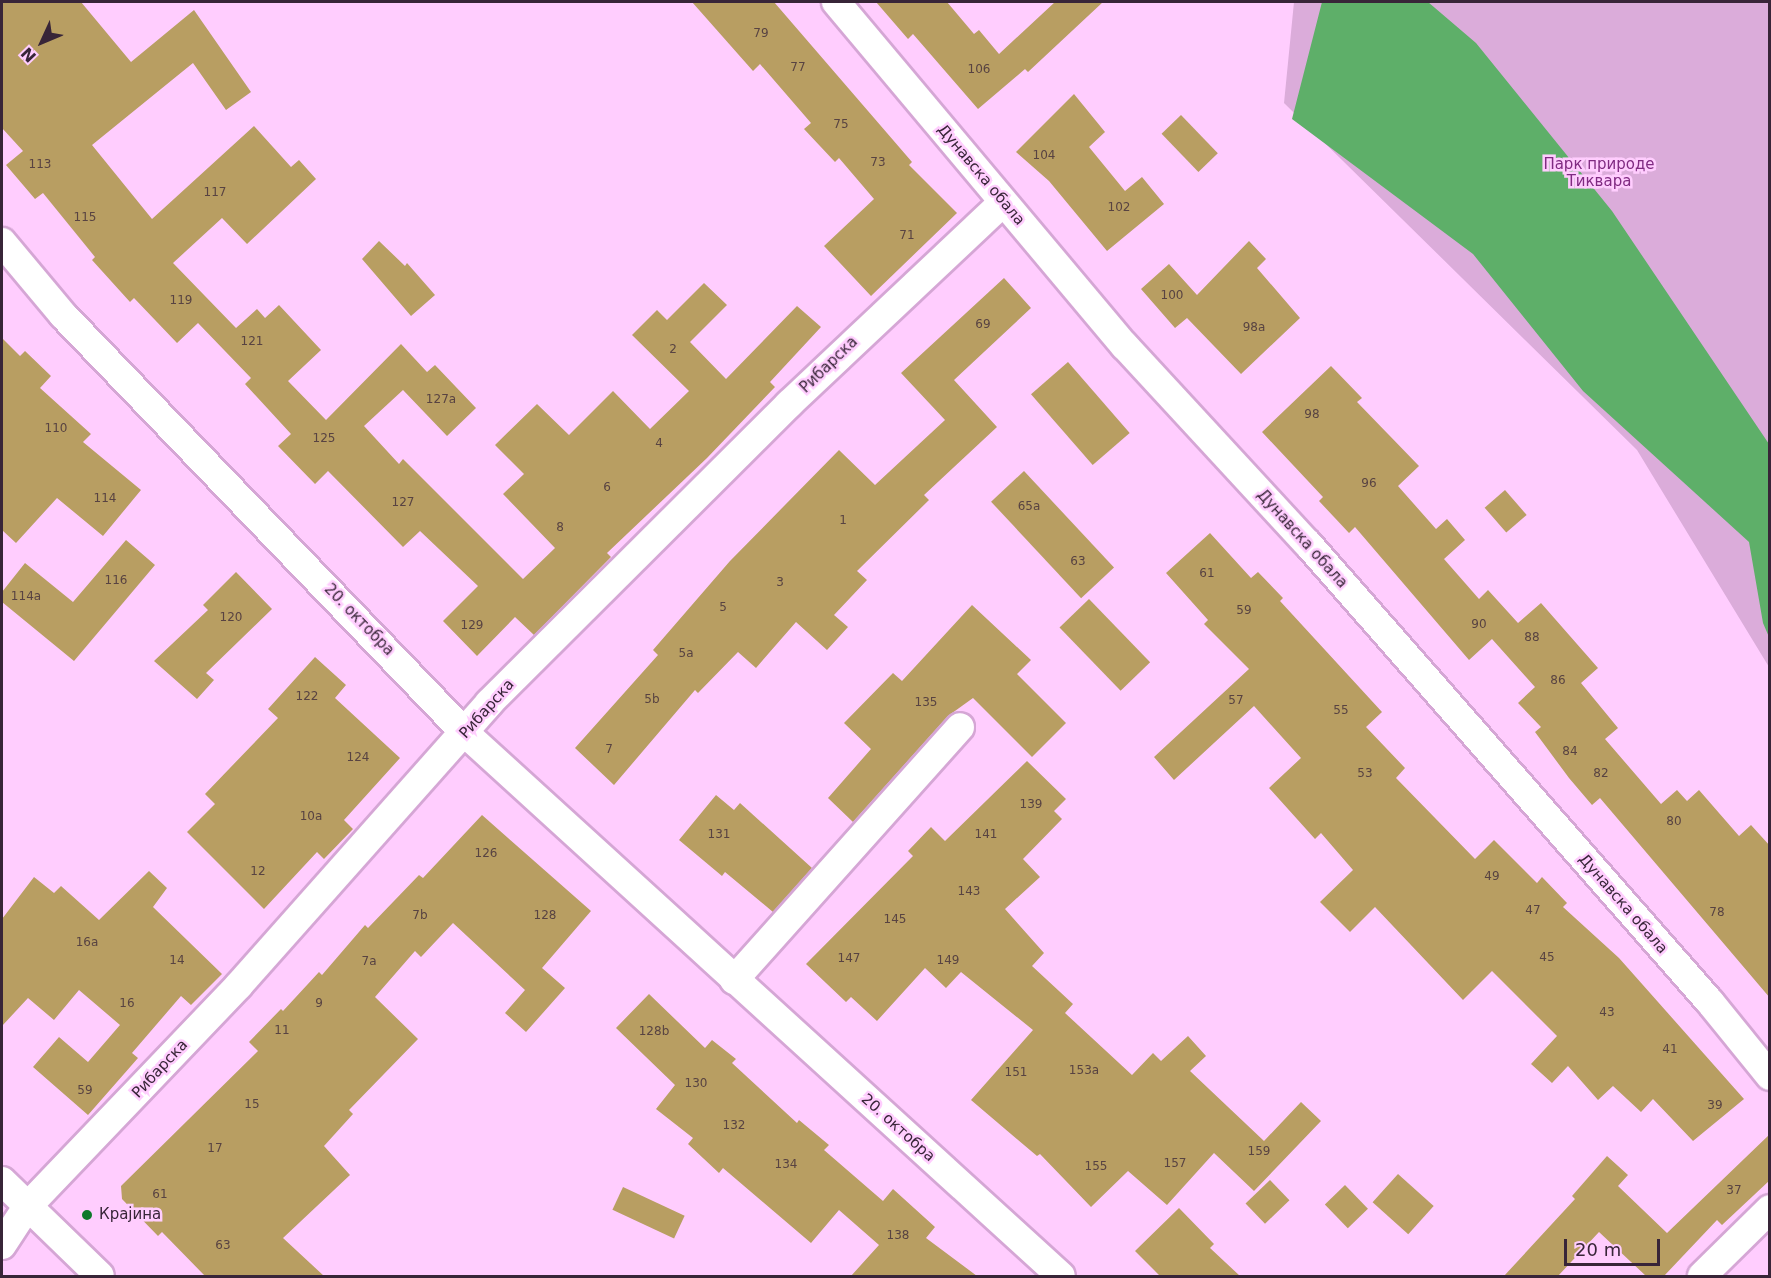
<!DOCTYPE html>
<html>
<head>
<meta charset="utf-8">
<style>
  body { margin:0 }
  #map { position:relative; width:1771px; height:1278px; overflow:hidden; background:#ffcdfe; font-family:"DejaVu Sans",sans-serif }
  div>[style] { position:absolute }
  [style*='--x'] { left:calc(var(--x)*1px); top:calc(var(--y)*1px); width:calc(var(--w)*1px); rotate:calc(var(--a)*1deg) }
  .green>* { inset:0; background:#dbacda }
  .water>* { inset:0; background:#5eaf69 }
  .building>* { inset:0; background:#b89e62; transform-origin:0 0 }
  .roads { filter:drop-shadow(2px 0 #d5a6d5) drop-shadow(-2px 0 #d5a6d5) drop-shadow(0 2px #d5a6d5) drop-shadow(0 -2px #d5a6d5) }
  .street>* { height:28px; margin:-14px; padding:0 14px; transform-origin:14px; border-radius:14px; background:#fff }
  .dots>* { width:16px; height:16px; translate:-50% -50%; box-sizing:border-box; border:3px solid #ffcdfe; border-radius:50% }
  span { translate:-50% -50%; white-space:nowrap; text-align:center; line-height:1.15; -webkit-text-stroke:5px #ffcdfe; paint-order:stroke }
  .number-label { font-size:12px; color:#584342 }
  .number-label span { -webkit-text-stroke-width:0 }
  .park-label { font-size:15px; color:#802b82 }
  .street-label { font-size:15px; color:#382538 }
  .poi-label { font-size:15px; color:#382538 }
  .left { translate:0 -50%; text-align:left }
  .frame { position:absolute; inset:0; border:3px solid #382538; pointer-events:none }
  .north { position:absolute; left:12px; top:12px; width:60px; height:60px; -webkit-text-stroke:4px #ffcdfe; paint-order:stroke; rotate:226deg; font-size:16px; font-weight:700; line-height:24px; text-align:center; color:#382538 }
  .north::after { content:''; display:block; margin:auto; width:21px; height:27px; background:#382538; clip-path:polygon(50% 0,100% 100%,50% 72%,0 100%) }
  .scale { position:absolute; left:1564px; top:1239px; width:96px; height:27px; box-sizing:border-box; border:3px solid #382538; border-top:0; padding-left:8px; font-size:18px; line-height:21px; white-space:nowrap; color:#382538; -webkit-text-stroke:4px #ffcdfe; paint-order:stroke }
</style>
</head>
<body>
<div id="map">
  <div class="green">
    <div style="clip-path:polygon(1294px 2px,1769px 2px,1769px 667px,1637px 450px,1284px 103px)"></div>
  </div>
  <div class="water">
    <div style="clip-path:polygon(1322px 2px,1428px 2px,1476px 43px,1612px 211px,1769px 444px,1769px 637px,1763px 623px,1749px 542px,1583px 391px,1473px 254px,1292px 119px)"></div>
  </div>
  <div class="building">
    <div style="clip-path:polygon(2px 2px,81px 2px,131px 62px,194px 10px,251px 92px,226px 110px,193px 63px,92px 145px,152px 219px,254px 126px,291px 167px,299px 160px,316px 179px,247px 244px,222px 218px,173px 263px,236px 328px,257px 309px,265px 318px,279px 305px,321px 350px,288px 381px,326px 420px,401px 344px,427px 372px,435px 365px,476px 408px,447px 436px,403px 390px,364px 426px,399px 464px,403px 459px,523px 579px,555px 548px,503px 494px,524px 474px,495px 445px,537px 404px,569px 435px,613px 391px,650px 429px,689px 391px,632px 335px,657px 310px,667px 320px,704px 283px,727px 305px,690px 342px,726px 379px,797px 306px,821px 327px,770px 382px,775px 387px,707px 458px,607px 553px,611px 557px,534px 635px,515px 617px,477px 656px,443px 621px,478px 586px,420px 531px,403px 547px,328px 471px,315px 484px,278px 446px,291px 434px,245px 384px,251px 378px,198px 323px,177px 343px,134px 298px,130px 302px,92px 260px,95px 257px,43px 193px,35px 199px,6px 165px,23px 151px,2px 128px)"></div>
    <div style="clip-path:polygon(692px 2px,774px 2px,912px 162px,909px 165px,957px 213px,871px 296px,824px 246px,874px 199px,839px 158px,835px 162px,804px 129px,811px 123px,760px 64px,753px 71px)"></div>
    <div style="clip-path:polygon(876px 2px,947px 2px,974px 34px,979px 30px,999px 54px,1055px 2px,1103px 2px,1028px 72px,1025px 69px,978px 109px,913px 34px,908px 39px)"></div>
    <div style="clip-path:polygon(1074px 94px,1105px 132px,1089px 147px,1125px 191px,1142px 177px,1164px 204px,1107px 251px,1049px 181px,1016px 152px)"></div>
    <div style="left:1181px;top:115px;width:53px;height:27px;rotate:46deg"></div>
    <div style="clip-path:polygon(379px 241px,405px 266px,407px 263px,435px 295px,411px 316px,362px 259px)"></div>
    <div style="clip-path:polygon(1249px 241px,1266px 259px,1257px 268px,1300px 318px,1241px 374px,1187px 318px,1175px 328px,1141px 289px,1169px 264px,1197px 295px)"></div>
    <div style="clip-path:polygon(1004px 278px,1031px 308px,954px 380px,997px 427px,924px 495px,929px 500px,857px 571px,867px 580px,834px 615px,848px 627px,827px 650px,796px 622px,756px 668px,738px 652px,698px 693px,695px 690px,614px 785px,575px 748px,658px 655px,653px 650px,730px 561px,839px 450px,875px 485px,945px 420px,901px 373px)"></div>
    <div style="clip-path:polygon(2px 338px,20px 356px,25px 351px,51px 376px,40px 388px,91px 434px,83px 442px,141px 490px,103px 536px,57px 498px,16px 543px,2px 530px)"></div>
    <div style="left:1068px;top:362px;width:94px;height:49px;rotate:49deg"></div>
    <div style="clip-path:polygon(1331px 366px,1362px 398px,1357px 402px,1419px 466px,1398px 486px,1436px 529px,1447px 519px,1465px 540px,1444px 559px,1479px 599px,1488px 590px,1518px 623px,1541px 603px,1598px 668px,1581px 683px,1618px 728px,1605px 739px,1661px 804px,1677px 790px,1687px 801px,1699px 790px,1739px 836px,1751px 825px,1770px 846px,1770px 998px,1600px 798px,1592px 805px,1569px 778px,1535px 732px,1541px 727px,1518px 703px,1535px 687px,1492px 639px,1469px 660px,1355px 527px,1349px 533px,1319px 501px,1323px 497px,1262px 432px)"></div>
    <div style="left:1024px;top:471px;width:132px;height:45px;rotate:47deg"></div>
    <div style="left:1505px;top:490px;width:33px;height:27px;rotate:49deg"></div>
    <div style="clip-path:polygon(1210px 533px,1251px 578px,1258px 572px,1283px 598px,1280px 601px,1382px 712px,1366px 727px,1405px 768px,1396px 778px,1475px 859px,1494px 840px,1537px 883px,1542px 877px,1567px 903px,1563px 907px,1619px 958px,1744px 1099px,1693px 1141px,1653px 1099px,1641px 1112px,1613px 1086px,1598px 1100px,1568px 1066px,1552px 1083px,1531px 1064px,1557px 1036px,1492px 971px,1463px 1000px,1375px 907px,1350px 932px,1320px 902px,1353px 870px,1321px 833px,1315px 839px,1269px 788px,1301px 758px,1254px 706px,1174px 780px,1154px 757px,1249px 669px,1204px 624px,1208px 620px,1166px 573px)"></div>
    <div style="clip-path:polygon(126px 540px,155px 565px,74px 661px,2px 602px,2px 592px,25px 563px,73px 602px)"></div>
    <div style="clip-path:polygon(236px 572px,272px 609px,206px 673px,214px 680px,197px 699px,154px 661px,208px 610px,203px 605px)"></div>
    <div style="left:1089px;top:599px;width:88px;height:41px;rotate:46deg"></div>
    <div style="clip-path:polygon(972px 605px,1031px 660px,1017px 674px,1066px 723px,1032px 757px,973px 698px,948px 716px,853px 822px,828px 798px,871px 749px,844px 723px,893px 673px,902px 681px)"></div>
    <div style="clip-path:polygon(315px 657px,346px 685px,335px 698px,400px 758px,344px 820px,353px 829px,324px 859px,317px 852px,264px 909px,187px 832px,215px 804px,205px 794px,278px 718px,268px 709px)"></div>
    <div style="clip-path:polygon(1027px 761px,1066px 799px,1054px 811px,1062px 819px,1023px 859px,1040px 877px,1005px 909px,1044px 953px,1032px 966px,1073px 1004px,1065px 1013px,1132px 1075px,1153px 1053px,1161px 1061px,1188px 1036px,1206px 1056px,1190px 1071px,1264px 1141px,1301px 1102px,1321px 1121px,1254px 1191px,1214px 1153px,1167px 1205px,1128px 1171px,1091px 1207px,1040px 1154px,1037px 1156px,971px 1100px,1033px 1030px,961px 972px,946px 988px,925px 968px,877px 1021px,851px 997px,846px 1002px,806px 964px,913px 856px,908px 851px,931px 827px,945px 841px)"></div>
    <div style="clip-path:polygon(716px 795px,734px 810px,740px 803px,812px 868px,773px 912px,725px 872px,722px 876px,679px 840px)"></div>
    <div style="clip-path:polygon(482px 815px,591px 911px,542px 968px,565px 988px,526px 1032px,505px 1013px,525px 990px,453px 923px,421px 957px,415px 951px,375px 997px,418px 1039px,349px 1110px,353px 1114px,324px 1146px,350px 1175px,283px 1238px,324px 1276px,205px 1276px,162px 1232px,158px 1236px,122px 1199px,121px 1186px,258px 1051px,249px 1042px,281px 1009px,283px 1011px,319px 972px,322px 975px,365px 925px,368px 928px,419px 875px,423px 878px)"></div>
    <div style="clip-path:polygon(149px 871px,167px 888px,153px 907px,222px 974px,191px 1005px,181px 996px,132px 1053px,138px 1058px,88px 1115px,33px 1067px,59px 1037px,88px 1062px,120px 1025px,79px 990px,54px 1020px,28px 998px,2px 1026px,2px 919px,34px 877px,54px 893px,61px 886px,99px 920px)"></div>
    <div style="clip-path:polygon(649px 994px,705px 1048px,712px 1040px,736px 1059px,732px 1063px,797px 1123px,799px 1120px,829px 1145px,824px 1150px,883px 1201px,893px 1189px,935px 1227px,926px 1238px,977px 1276px,851px 1276px,879px 1245px,839px 1210px,811px 1243px,723px 1168px,719px 1173px,688px 1144px,693px 1138px,656px 1109px,675px 1085px,616px 1028px)"></div>
    <div style="clip-path:polygon(1770px 1134px,1770px 1180px,1722px 1225px,1717px 1220px,1664px 1276px,1646px 1276px,1599px 1232px,1558px 1276px,1504px 1276px,1575px 1199px,1572px 1196px,1607px 1156px,1628px 1175px,1618px 1186px,1667px 1233px)"></div>
    <div style="left:1398px;top:1174px;width:48px;height:38px;rotate:42deg"></div>
    <div style="left:1270px;top:1180px;width:28px;height:34px;rotate:46deg"></div>
    <div style="left:1345px;top:1185px;width:33px;height:28px;rotate:46deg"></div>
    <div style="left:623px;top:1187px;width:68px;height:25px;rotate:25deg"></div>
    <div style="clip-path:polygon(1179px 1208px,1214px 1244px,1210px 1248px,1240px 1276px,1160px 1276px,1135px 1251px)"></div>
  </div>
  <div class="roads">
    <div class="street">
      <div style="--x:836;--y:2;--w:449;--a:50"></div>
      <div style="--x:1125;--y:346;--w:270;--a:47.3"></div>
      <div style="--x:1308;--y:544;--w:609;--a:48.73"></div>
      <div style="--x:1710;--y:1002;--w:95;--a:51"></div>
      <div style="--x:2;--y:242;--w:95;--a:50.1"></div>
      <div style="--x:63;--y:315;--w:580;--a:46.12"></div>
      <div style="--x:465;--y:733;--w:806;--a:42.34"></div>
      <div style="--x:734;--y:980;--w:339;--a:-48.2"></div>
      <div style="--x:2;--y:1181;--w:136;--a:44.1"></div>
      <div style="--x:2;--y:1245;--w:45;--a:-56.7"></div>
      <div style="--x:27;--y:1207;--w:307;--a:-46.3"></div>
      <div style="--x:239;--y:985;--w:377;--a:-48.4"></div>
      <div style="--x:489;--y:703;--w:424;--a:-44.9"></div>
      <div style="--x:789;--y:404;--w:294;--a:-43.3"></div>
      <div style="--x:1702;--y:1276;--w:95;--a:-44.6"></div>
    </div>
  </div>
  <div class="dots">
    <div style="left:87px;top:1215px;background:#0e782b"></div>
  </div>
  <div class="number-label">
    <span style="left:761px;top:34px">79</span>
    <span style="left:798px;top:68px">77</span>
    <span style="left:979px;top:70px">106</span>
    <span style="left:841px;top:125px">75</span>
    <span style="left:1044px;top:156px">104</span>
    <span style="left:878px;top:163px">73</span>
    <span style="left:40px;top:165px">113</span>
    <span style="left:215px;top:193px">117</span>
    <span style="left:1119px;top:208px">102</span>
    <span style="left:85px;top:218px">115</span>
    <span style="left:907px;top:236px">71</span>
    <span style="left:1172px;top:296px">100</span>
    <span style="left:181px;top:301px">119</span>
    <span style="left:983px;top:325px">69</span>
    <span style="left:1254px;top:328px">98a</span>
    <span style="left:252px;top:342px">121</span>
    <span style="left:673px;top:350px">2</span>
    <span style="left:441px;top:400px">127a</span>
    <span style="left:1312px;top:415px">98</span>
    <span style="left:56px;top:429px">110</span>
    <span style="left:324px;top:439px">125</span>
    <span style="left:659px;top:444px">4</span>
    <span style="left:1369px;top:484px">96</span>
    <span style="left:607px;top:488px">6</span>
    <span style="left:105px;top:499px">114</span>
    <span style="left:403px;top:503px">127</span>
    <span style="left:1029px;top:507px">65a</span>
    <span style="left:843px;top:521px">1</span>
    <span style="left:560px;top:528px">8</span>
    <span style="left:1078px;top:562px">63</span>
    <span style="left:1207px;top:574px">61</span>
    <span style="left:116px;top:581px">116</span>
    <span style="left:780px;top:583px">3</span>
    <span style="left:26px;top:597px">114a</span>
    <span style="left:723px;top:608px">5</span>
    <span style="left:1244px;top:611px">59</span>
    <span style="left:231px;top:618px">120</span>
    <span style="left:1479px;top:625px">90</span>
    <span style="left:472px;top:626px">129</span>
    <span style="left:1532px;top:638px">88</span>
    <span style="left:686px;top:654px">5a</span>
    <span style="left:1558px;top:681px">86</span>
    <span style="left:307px;top:697px">122</span>
    <span style="left:652px;top:700px">5b</span>
    <span style="left:1236px;top:701px">57</span>
    <span style="left:926px;top:703px">135</span>
    <span style="left:1341px;top:711px">55</span>
    <span style="left:609px;top:750px">7</span>
    <span style="left:1570px;top:752px">84</span>
    <span style="left:358px;top:758px">124</span>
    <span style="left:1365px;top:774px">53</span>
    <span style="left:1601px;top:774px">82</span>
    <span style="left:1031px;top:805px">139</span>
    <span style="left:311px;top:817px">10a</span>
    <span style="left:1674px;top:822px">80</span>
    <span style="left:719px;top:835px">131</span>
    <span style="left:986px;top:835px">141</span>
    <span style="left:486px;top:854px">126</span>
    <span style="left:258px;top:872px">12</span>
    <span style="left:1492px;top:877px">49</span>
    <span style="left:969px;top:892px">143</span>
    <span style="left:1533px;top:911px">47</span>
    <span style="left:1717px;top:913px">78</span>
    <span style="left:420px;top:916px">7b</span>
    <span style="left:545px;top:916px">128</span>
    <span style="left:895px;top:920px">145</span>
    <span style="left:87px;top:943px">16a</span>
    <span style="left:1547px;top:958px">45</span>
    <span style="left:849px;top:959px">147</span>
    <span style="left:177px;top:961px">14</span>
    <span style="left:948px;top:961px">149</span>
    <span style="left:369px;top:962px">7a</span>
    <span style="left:127px;top:1004px">16</span>
    <span style="left:319px;top:1004px">9</span>
    <span style="left:1607px;top:1013px">43</span>
    <span style="left:282px;top:1031px">11</span>
    <span style="left:654px;top:1032px">128b</span>
    <span style="left:1670px;top:1050px">41</span>
    <span style="left:1084px;top:1071px">153a</span>
    <span style="left:1016px;top:1073px">151</span>
    <span style="left:696px;top:1084px">130</span>
    <span style="left:85px;top:1091px">59</span>
    <span style="left:252px;top:1105px">15</span>
    <span style="left:1715px;top:1106px">39</span>
    <span style="left:734px;top:1126px">132</span>
    <span style="left:215px;top:1149px">17</span>
    <span style="left:1259px;top:1152px">159</span>
    <span style="left:1175px;top:1164px">157</span>
    <span style="left:786px;top:1165px">134</span>
    <span style="left:1096px;top:1167px">155</span>
    <span style="left:1734px;top:1191px">37</span>
    <span style="left:160px;top:1195px">61</span>
    <span style="left:898px;top:1236px">138</span>
    <span style="left:223px;top:1246px">63</span>
  </div>
  <div class="park-label">
    <span style="left:1599px;top:173px">Парк природе<br>Тиквара</span>
  </div>
  <div class="street-label">
    <span style="left:981px;top:175px;rotate:50deg">Дунавска обала</span>
    <span style="left:829px;top:365px;rotate:-44deg">Рибарска</span>
    <span style="left:1302px;top:539px;rotate:48deg">Дунавска обала</span>
    <span style="left:359px;top:620px;rotate:46deg">20. октобра</span>
    <span style="left:487px;top:709px;rotate:-48deg">Рибарска</span>
    <span style="left:1623px;top:904px;rotate:49deg">Дунавска обала</span>
    <span style="left:160px;top:1069px;rotate:-47deg">Рибарска</span>
    <span style="left:898px;top:1128px;rotate:42deg">20. октобра</span>
  </div>
  <div class="poi-label">
    <span class="left" style="left:99px;top:1215px">Крајина</span>
  </div>
  <div class="frame"></div>
  <div class="north">N</div>
  <div class="scale">20 m</div>
</div>
</body>
</html>
